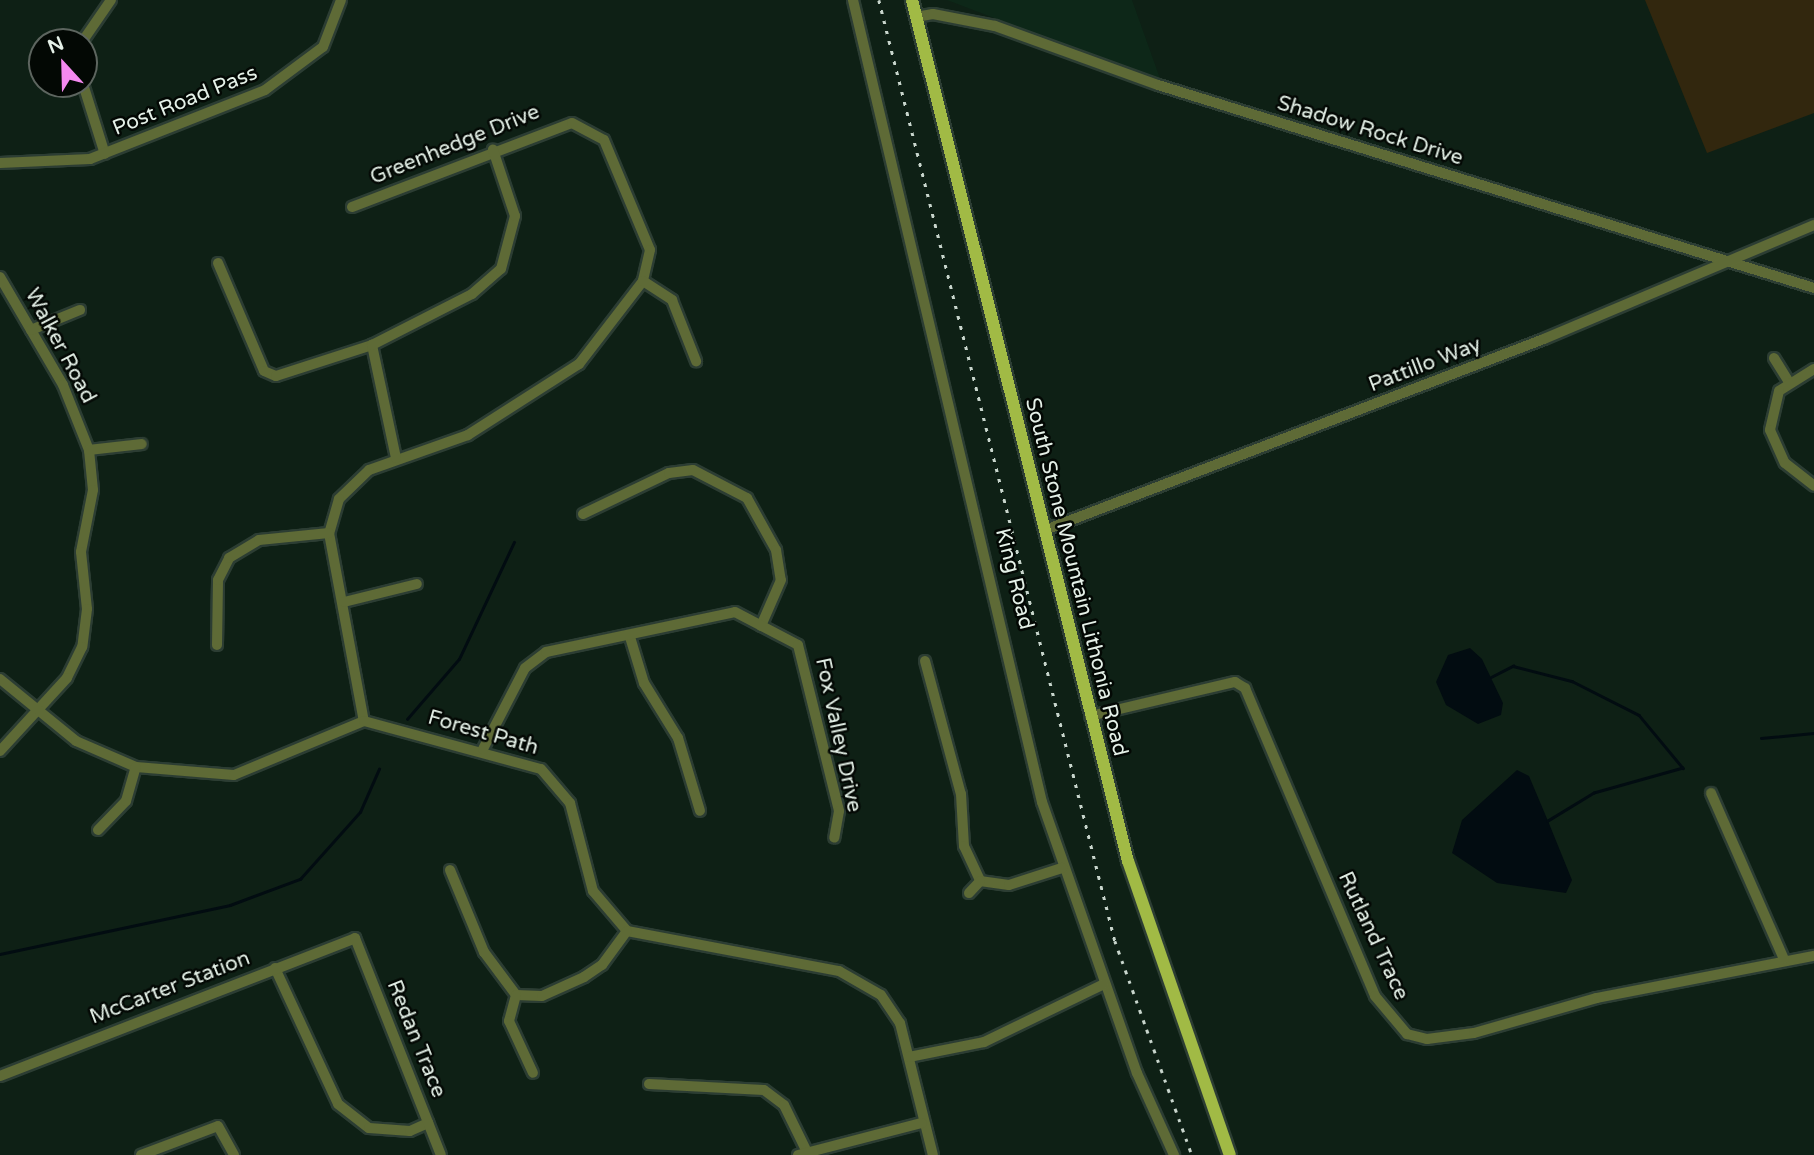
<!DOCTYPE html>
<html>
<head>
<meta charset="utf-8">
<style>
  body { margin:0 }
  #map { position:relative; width:1814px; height:1155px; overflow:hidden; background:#0e2015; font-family:"Varela Round",sans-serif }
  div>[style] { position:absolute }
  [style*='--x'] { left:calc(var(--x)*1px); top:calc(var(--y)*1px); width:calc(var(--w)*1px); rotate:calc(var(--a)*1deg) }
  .built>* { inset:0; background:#0d2718 }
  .green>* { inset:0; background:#32270e }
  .water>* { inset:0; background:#020c11 }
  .stream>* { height:2.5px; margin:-1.25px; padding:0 1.25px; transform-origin:1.25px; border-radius:1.25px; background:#020c11 }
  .roads { filter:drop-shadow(2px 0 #2c3d33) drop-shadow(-2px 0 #2c3d33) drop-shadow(0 2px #2c3d33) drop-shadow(0 -2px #2c3d33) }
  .minor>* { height:10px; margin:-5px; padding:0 5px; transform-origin:5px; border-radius:5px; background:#5e6a36 }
  .major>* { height:12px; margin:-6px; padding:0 6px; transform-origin:6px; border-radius:6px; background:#a1ba45 }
  .rail>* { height:2.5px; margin-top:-1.25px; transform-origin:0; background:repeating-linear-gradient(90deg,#c9d6cd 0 3.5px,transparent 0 10.5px) }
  span { translate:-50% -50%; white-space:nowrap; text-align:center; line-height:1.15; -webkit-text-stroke:5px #030804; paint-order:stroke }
  .street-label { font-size:21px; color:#e5f1e8 }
  .north { position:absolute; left:28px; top:28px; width:70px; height:70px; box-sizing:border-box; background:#030804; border:2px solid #5d655f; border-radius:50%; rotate:338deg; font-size:19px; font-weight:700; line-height:28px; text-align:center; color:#e5f1e8 }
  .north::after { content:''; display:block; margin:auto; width:24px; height:32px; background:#f489f0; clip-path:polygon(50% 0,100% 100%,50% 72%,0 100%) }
</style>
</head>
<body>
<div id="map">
  <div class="built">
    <div style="clip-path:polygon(947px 0,1132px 0,1162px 84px,1002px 21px)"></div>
  </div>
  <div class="green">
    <div style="clip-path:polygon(1645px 0,1814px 0,1814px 113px,1707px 153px)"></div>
  </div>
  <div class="water">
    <div style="clip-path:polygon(1470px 648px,1482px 659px,1503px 703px,1501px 715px,1478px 724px,1446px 705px,1436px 682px,1448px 655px)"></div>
    <div style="clip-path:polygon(1517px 770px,1529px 776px,1548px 821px,1572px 880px,1566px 893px,1497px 883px,1452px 853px,1462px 820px)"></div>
  </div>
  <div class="stream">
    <div style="--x:1491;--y:677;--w:25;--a:-27"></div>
    <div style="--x:1513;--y:666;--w:61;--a:14.3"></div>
    <div style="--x:1572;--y:681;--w:75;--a:26.9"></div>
    <div style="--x:1639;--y:715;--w:69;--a:50.3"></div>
    <div style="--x:1683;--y:768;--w:92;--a:164.3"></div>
    <div style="--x:1594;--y:793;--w:54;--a:148.7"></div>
    <div style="--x:407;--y:719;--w:79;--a:-49.1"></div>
    <div style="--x:459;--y:659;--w:129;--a:-64.8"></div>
    <div style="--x:1761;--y:738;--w:53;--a:-5.4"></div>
    <div style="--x:0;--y:954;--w:235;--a:-12"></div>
    <div style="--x:230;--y:905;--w:75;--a:-20.4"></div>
    <div style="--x:300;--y:879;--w:90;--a:-48.2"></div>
    <div style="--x:360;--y:812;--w:47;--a:-66.2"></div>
  </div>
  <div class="roads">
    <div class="minor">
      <div style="--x:853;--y:0;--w:824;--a:76.74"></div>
      <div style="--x:1042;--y:802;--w:287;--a:70.7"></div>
      <div style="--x:1137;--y:1073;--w:90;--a:65.7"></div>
      <div style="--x:916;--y:17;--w:17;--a:-10"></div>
      <div style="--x:933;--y:14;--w:63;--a:11"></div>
      <div style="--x:995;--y:26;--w:173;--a:19.9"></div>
      <div style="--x:1158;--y:85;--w:687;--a:17.19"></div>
      <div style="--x:82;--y:42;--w:51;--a:-55.4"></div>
      <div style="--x:83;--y:84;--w:73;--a:72.6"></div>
      <div style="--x:0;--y:163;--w:90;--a:-2.5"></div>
      <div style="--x:90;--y:159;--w:188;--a:-21.5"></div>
      <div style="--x:265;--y:90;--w:72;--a:-36.6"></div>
      <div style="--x:323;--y:47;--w:50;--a:-69"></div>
      <div style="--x:352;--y:207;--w:235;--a:-20.9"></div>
      <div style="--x:572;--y:123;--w:36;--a:28"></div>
      <div style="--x:604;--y:140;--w:119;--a:67.3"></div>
      <div style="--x:650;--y:250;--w:32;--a:103"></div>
      <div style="--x:643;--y:281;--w:105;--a:127.6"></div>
      <div style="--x:579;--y:364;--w:132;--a:147.4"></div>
      <div style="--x:468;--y:435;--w:105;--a:160.5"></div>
      <div style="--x:369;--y:470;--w:42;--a:136"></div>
      <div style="--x:339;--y:499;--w:35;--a:106"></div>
      <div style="--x:329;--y:533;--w:191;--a:79.5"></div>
      <div style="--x:218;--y:263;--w:117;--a:66.9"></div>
      <div style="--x:264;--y:371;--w:13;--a:23"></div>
      <div style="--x:276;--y:376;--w:101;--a:-17.9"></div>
      <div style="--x:0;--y:277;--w:125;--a:59.7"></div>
      <div style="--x:63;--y:385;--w:70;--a:68.2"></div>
      <div style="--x:89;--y:450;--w:40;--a:84.3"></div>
      <div style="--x:93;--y:490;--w:63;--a:101"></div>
      <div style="--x:81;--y:552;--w:57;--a:84"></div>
      <div style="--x:87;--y:609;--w:38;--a:97"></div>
      <div style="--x:82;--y:647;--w:34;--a:116"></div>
      <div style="--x:67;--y:678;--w:99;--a:132.5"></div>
      <div style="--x:643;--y:281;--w:35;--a:33"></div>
      <div style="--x:672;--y:300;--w:66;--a:68.5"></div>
      <div style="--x:31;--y:330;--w:53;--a:-22.2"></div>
      <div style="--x:1774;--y:358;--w:26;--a:58"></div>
      <div style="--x:1814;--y:369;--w:41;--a:147.8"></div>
      <div style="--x:1779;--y:391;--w:40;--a:103"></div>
      <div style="--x:1770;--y:430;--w:36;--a:66"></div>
      <div style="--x:1785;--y:463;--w:37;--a:38"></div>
      <div style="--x:89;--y:450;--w:53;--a:-6.5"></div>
      <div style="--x:396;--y:458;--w:116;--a:-102"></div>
      <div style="--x:372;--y:345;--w:112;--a:-27"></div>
      <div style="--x:472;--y:294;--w:38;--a:-41"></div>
      <div style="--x:501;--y:269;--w:55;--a:-75.2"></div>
      <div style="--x:515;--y:216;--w:70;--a:-108.4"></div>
      <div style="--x:583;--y:514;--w:95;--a:-25.5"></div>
      <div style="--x:669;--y:473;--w:24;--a:-7"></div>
      <div style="--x:693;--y:470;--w:61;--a:27.4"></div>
      <div style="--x:747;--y:498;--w:60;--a:60.9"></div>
      <div style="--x:776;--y:550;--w:30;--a:81"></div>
      <div style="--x:781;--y:580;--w:50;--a:113.5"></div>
      <div style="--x:1045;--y:530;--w:534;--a:-20.95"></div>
      <div style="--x:1544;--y:339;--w:293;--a:-22.9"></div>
      <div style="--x:344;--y:602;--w:75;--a:-13.9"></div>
      <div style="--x:630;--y:637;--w:48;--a:73.1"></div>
      <div style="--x:644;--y:683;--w:65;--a:58.3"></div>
      <div style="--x:678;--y:738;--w:76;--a:73.2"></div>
      <div style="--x:217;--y:645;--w:65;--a:-89.1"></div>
      <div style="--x:218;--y:580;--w:25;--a:-63"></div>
      <div style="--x:229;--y:558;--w:35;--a:-31"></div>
      <div style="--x:259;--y:540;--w:70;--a:-5.7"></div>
      <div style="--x:925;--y:661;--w:138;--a:74.9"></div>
      <div style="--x:961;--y:794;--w:52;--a:86.7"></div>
      <div style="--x:964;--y:846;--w:38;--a:65"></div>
      <div style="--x:0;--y:679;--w:98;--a:39.2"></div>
      <div style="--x:76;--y:741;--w:65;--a:23.4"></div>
      <div style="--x:136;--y:767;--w:98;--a:4.7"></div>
      <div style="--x:234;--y:775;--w:141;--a:-22.6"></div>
      <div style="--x:364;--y:721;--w:183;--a:15.2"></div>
      <div style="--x:541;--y:769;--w:45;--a:49.5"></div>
      <div style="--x:570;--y:803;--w:91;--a:75.4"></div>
      <div style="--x:593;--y:891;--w:52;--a:49.6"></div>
      <div style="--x:627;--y:931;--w:216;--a:10.7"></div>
      <div style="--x:839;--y:971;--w:48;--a:29.7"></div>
      <div style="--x:881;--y:995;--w:34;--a:56"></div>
      <div style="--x:900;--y:1023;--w:136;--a:76"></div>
      <div style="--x:1090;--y:716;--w:149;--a:-13.2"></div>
      <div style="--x:1235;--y:682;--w:12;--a:31"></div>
      <div style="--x:1245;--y:688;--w:334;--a:67.1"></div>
      <div style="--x:1375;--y:996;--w:50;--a:49.9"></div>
      <div style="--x:1407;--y:1034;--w:21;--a:14"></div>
      <div style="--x:1427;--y:1039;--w:47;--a:-7.3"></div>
      <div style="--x:1474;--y:1033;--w:128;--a:-15.9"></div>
      <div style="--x:1597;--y:998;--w:221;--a:-11"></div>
      <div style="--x:483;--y:749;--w:91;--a:-62.6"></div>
      <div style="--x:525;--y:668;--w:26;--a:-37"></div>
      <div style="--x:546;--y:652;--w:193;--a:-11.9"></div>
      <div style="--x:735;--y:612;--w:71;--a:27.6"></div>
      <div style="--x:798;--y:645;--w:171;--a:76.1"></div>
      <div style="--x:839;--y:811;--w:27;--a:100"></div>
      <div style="--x:1711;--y:793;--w:181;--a:66.3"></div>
      <div style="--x:98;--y:830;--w:40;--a:-46"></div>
      <div style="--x:126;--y:801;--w:35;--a:-74"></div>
      <div style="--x:450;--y:870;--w:89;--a:67.5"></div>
      <div style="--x:484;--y:952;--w:54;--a:53.3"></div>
      <div style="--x:516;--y:995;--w:26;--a:2"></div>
      <div style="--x:542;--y:996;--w:46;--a:-24.3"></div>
      <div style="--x:584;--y:977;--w:22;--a:-34"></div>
      <div style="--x:602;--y:965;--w:42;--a:-53.7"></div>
      <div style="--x:980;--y:881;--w:29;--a:8"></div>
      <div style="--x:1009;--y:885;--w:56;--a:-17.8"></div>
      <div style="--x:969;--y:893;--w:16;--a:-47"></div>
      <div style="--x:275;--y:968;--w:150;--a:65.1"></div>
      <div style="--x:338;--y:1104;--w:39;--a:38"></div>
      <div style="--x:369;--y:1128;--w:41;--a:4.2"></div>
      <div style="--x:410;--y:1131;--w:20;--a:-24"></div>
      <div style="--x:516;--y:995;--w:27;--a:105"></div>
      <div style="--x:509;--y:1021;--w:57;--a:65.2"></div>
      <div style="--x:909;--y:1057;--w:76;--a:-11.3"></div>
      <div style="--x:984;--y:1042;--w:133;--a:-25.8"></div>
      <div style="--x:0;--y:1076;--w:381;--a:-21.2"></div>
      <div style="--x:355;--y:938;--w:233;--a:68.4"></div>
      <div style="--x:649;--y:1084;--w:115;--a:3"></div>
      <div style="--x:764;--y:1090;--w:25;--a:37"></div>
      <div style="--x:784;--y:1105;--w:52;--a:63.9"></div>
      <div style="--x:141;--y:1155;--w:82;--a:-20.6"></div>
      <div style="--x:218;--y:1126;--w:33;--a:61"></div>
      <div style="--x:798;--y:1155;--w:128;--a:-14.5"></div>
    </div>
    <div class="major">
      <div style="--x:912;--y:0;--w:888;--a:75.92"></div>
      <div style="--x:1128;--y:861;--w:311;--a:70.9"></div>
    </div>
  </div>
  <div class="rail">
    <div style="--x:879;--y:0;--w:970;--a:75.92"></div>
    <div style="--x:1115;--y:941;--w:227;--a:70.2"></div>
  </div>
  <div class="street-label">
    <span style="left:185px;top:101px;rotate:-22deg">Post Road Pass</span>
    <span style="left:1370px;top:131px;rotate:17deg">Shadow Rock Drive</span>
    <span style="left:455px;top:145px;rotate:-22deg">Greenhedge Drive</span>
    <span style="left:60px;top:346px;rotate:62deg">Walker Road</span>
    <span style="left:1425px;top:365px;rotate:-21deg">Pattillo Way</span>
    <span style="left:1076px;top:577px;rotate:76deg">South Stone Mountain Lithonia Road</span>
    <span style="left:1014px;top:579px;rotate:76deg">King Road</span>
    <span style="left:483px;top:733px;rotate:16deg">Forest Path</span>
    <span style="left:838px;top:735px;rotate:78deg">Fox Valley Drive</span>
    <span style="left:1373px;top:936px;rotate:65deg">Rutland Trace</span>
    <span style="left:170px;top:988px;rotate:-21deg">McCarter Station</span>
    <span style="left:416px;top:1039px;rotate:68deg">Redan Trace</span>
  </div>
  <div class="north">N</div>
</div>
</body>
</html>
